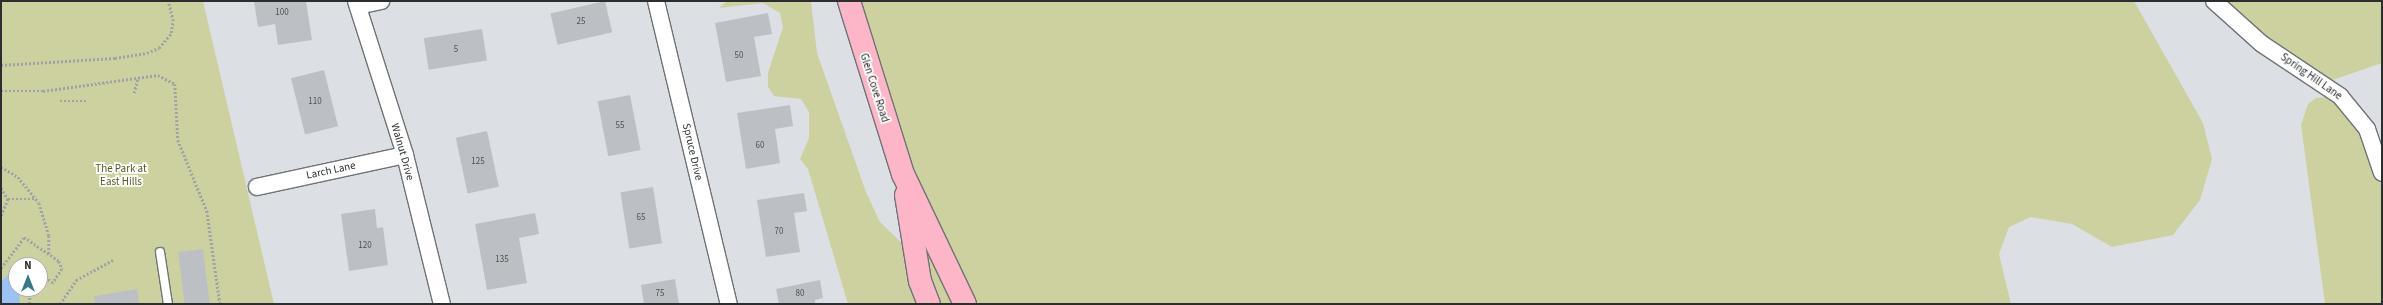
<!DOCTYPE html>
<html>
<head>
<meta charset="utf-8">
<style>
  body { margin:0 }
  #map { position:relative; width:2383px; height:305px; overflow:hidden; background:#dce0e4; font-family:"Source Sans 3",sans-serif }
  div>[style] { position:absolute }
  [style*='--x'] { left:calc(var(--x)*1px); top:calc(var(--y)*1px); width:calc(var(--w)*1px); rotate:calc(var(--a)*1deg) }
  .green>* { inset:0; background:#cdd1a0 }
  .water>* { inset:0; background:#9ac2f5 }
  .building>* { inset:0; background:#bcc0c4; transform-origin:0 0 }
  .path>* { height:2.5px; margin-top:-1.25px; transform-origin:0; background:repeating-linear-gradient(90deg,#9fa3a6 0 2px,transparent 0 4px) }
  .roads { filter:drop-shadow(1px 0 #6e7376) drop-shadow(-1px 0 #6e7376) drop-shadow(0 1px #6e7376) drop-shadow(0 -1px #6e7376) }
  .service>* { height:8px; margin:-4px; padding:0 4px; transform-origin:4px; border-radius:4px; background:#fff }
  .minor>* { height:16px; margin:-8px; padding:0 8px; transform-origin:8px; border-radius:8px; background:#fff }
  .primary>* { height:22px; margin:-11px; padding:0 11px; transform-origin:11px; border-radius:11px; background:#fdb6c8 }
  span { translate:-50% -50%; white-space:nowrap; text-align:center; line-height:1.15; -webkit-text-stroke:3.5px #fff; paint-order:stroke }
  .number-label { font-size:9px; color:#4f5254 }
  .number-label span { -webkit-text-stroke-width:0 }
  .street-label { font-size:11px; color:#2b2d2e }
  .park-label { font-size:11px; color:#56591d }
  .frame { position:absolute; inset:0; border:2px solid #2b2d2e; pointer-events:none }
  .north { position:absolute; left:8px; top:257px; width:40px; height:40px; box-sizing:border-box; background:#fff; border:1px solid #aaabab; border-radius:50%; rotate:0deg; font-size:11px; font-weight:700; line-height:16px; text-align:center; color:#2b2d2e }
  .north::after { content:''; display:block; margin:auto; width:14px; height:18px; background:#347c84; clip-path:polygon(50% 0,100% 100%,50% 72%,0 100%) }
</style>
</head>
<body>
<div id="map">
  <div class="green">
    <div style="clip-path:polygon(evenodd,1px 1px,203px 1px,274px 304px,1px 304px,1px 1px,16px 265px,40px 265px,40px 289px,16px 289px,16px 265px)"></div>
    <div style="clip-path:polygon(727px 1px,811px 1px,817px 53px,866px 192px,880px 222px,910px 251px,927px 304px,848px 304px,808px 169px,800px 159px,809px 138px,809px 112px,801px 99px,774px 96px,768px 87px,768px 73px,783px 27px,780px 13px,763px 3px,719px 8px)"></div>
    <div style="clip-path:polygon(849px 1px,2134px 1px,2203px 123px,2212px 159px,2200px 200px,2173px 235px,2112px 247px,2072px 224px,2031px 217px,2009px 227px,1999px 254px,2011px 304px,929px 304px,903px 174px)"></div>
    <div style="clip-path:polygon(2214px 1px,2382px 1px,2382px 63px,2321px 84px)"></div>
    <div style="clip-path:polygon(2340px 96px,2382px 175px,2382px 304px,2325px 304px,2301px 125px,2308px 104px,2316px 98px)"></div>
  </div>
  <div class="water">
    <div style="clip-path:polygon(16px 266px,20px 304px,1px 304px,1px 282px)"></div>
  </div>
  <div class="building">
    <div style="clip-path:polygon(254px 1px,306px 1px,312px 40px,278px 45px,275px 24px,258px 27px)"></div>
    <div style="left:605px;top:1px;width:32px;height:56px;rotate:77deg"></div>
    <div style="clip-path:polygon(768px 13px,772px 34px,754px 37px,761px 76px,726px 82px,715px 23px)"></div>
    <div style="left:482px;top:29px;width:32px;height:59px;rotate:81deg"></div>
    <div style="left:324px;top:70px;width:58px;height:34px;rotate:76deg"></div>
    <div style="left:630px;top:95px;width:56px;height:33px;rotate:79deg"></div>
    <div style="clip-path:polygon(790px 105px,793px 126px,775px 129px,780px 163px,746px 169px,737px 113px)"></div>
    <div style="left:487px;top:131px;width:57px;height:32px;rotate:78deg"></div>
    <div style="left:653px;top:187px;width:57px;height:33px;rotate:81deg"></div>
    <div style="clip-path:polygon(804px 193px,807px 211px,794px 213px,800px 252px,766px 257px,757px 200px)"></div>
    <div style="clip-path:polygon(375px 209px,377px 228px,383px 227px,388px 265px,349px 271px,341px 214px)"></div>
    <div style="clip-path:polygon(535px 213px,539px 234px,519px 238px,527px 283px,487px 290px,475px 224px)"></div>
    <div style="left:203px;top:249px;width:55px;height:25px;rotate:83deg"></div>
    <div style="clip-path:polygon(675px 279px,679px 304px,644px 304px,641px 285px)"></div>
    <div style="clip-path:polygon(820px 280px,823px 298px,815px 300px,815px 304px,779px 304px,776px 289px)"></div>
    <div style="clip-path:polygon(137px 289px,139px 304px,95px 304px,94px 296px)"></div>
  </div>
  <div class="path">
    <div style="--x:1;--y:65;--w:114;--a:-3.5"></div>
    <div style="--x:115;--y:58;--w:32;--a:-9"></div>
    <div style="--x:147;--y:53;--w:13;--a:-23"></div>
    <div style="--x:159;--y:48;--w:19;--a:-51"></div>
    <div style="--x:171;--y:33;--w:12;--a:-81"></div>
    <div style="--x:173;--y:21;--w:21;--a:-104"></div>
    <div style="--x:1;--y:91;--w:42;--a:0"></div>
    <div style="--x:43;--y:91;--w:116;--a:-7.9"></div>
    <div style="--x:158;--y:75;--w:19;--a:28"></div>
    <div style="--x:175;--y:84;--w:56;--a:86.9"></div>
    <div style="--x:178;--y:140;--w:77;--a:67.8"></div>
    <div style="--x:207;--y:211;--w:94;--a:82"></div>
    <div style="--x:134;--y:93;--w:16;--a:-76"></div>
    <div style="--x:60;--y:101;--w:27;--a:0"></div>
    <div style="--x:1;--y:167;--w:20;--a:30"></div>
    <div style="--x:18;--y:177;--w:33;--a:51"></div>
    <div style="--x:39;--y:203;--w:34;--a:73"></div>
    <div style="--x:49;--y:236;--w:18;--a:90"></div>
    <div style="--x:1;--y:188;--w:13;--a:58"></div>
    <div style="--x:8;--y:199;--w:19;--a:111"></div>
    <div style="--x:8;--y:199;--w:28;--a:0"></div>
    <div style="--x:1;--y:268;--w:39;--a:-53"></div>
    <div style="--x:24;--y:237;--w:42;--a:34.4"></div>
    <div style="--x:59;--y:261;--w:9;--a:69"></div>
    <div style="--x:62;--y:269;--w:17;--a:123"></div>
    <div style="--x:53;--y:283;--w:15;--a:-148"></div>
    <div style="--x:29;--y:304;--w:15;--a:-86"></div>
    <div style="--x:60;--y:304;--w:29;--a:-56"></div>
    <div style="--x:76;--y:280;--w:42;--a:-28.4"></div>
  </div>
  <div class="roads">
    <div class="service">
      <div style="--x:160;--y:252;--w:53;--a:81.3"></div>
    </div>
    <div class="minor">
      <div style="--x:356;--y:1;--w:162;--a:72.3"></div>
      <div style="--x:405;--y:155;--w:154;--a:76.1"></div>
      <div style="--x:656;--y:1;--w:312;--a:76.5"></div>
      <div style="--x:2214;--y:1;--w:64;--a:41.9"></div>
      <div style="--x:2262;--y:44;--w:94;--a:33.7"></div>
      <div style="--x:2340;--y:96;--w:43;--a:50.7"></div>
      <div style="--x:2367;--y:129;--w:46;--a:71.2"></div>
      <div style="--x:358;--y:6;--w:24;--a:-12"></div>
      <div style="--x:257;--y:187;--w:151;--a:-12.2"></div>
    </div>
    <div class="primary">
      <div style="--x:849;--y:1;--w:181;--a:72.7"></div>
      <div style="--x:903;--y:174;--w:144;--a:64.5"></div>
      <div style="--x:906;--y:195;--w:87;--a:80.8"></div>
      <div style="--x:920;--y:281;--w:25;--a:69"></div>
    </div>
  </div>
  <div class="number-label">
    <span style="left:282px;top:13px">100</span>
    <span style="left:581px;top:22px">25</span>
    <span style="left:456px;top:50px">5</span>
    <span style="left:739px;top:56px">50</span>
    <span style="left:315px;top:102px">110</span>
    <span style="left:620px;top:126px">55</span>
    <span style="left:760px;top:146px">60</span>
    <span style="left:478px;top:162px">125</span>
    <span style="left:641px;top:218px">65</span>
    <span style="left:779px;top:232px">70</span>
    <span style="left:365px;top:246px">120</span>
    <span style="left:502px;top:260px">135</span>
    <span style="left:660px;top:294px">75</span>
    <span style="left:800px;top:294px">80</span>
  </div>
  <div class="street-label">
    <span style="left:2311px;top:77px;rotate:35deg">Spring Hill Lane</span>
    <span style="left:874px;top:88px;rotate:72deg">Glen Cove Road</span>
    <span style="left:402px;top:152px;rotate:74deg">Walnut Drive</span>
    <span style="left:692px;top:152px;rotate:77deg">Spruce Drive</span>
    <span style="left:331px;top:171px;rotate:-12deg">Larch Lane</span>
  </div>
  <div class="park-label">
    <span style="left:121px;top:176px">The Park at<br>East Hills</span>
  </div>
  <div class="frame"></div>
  <div class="north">N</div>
</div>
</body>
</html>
